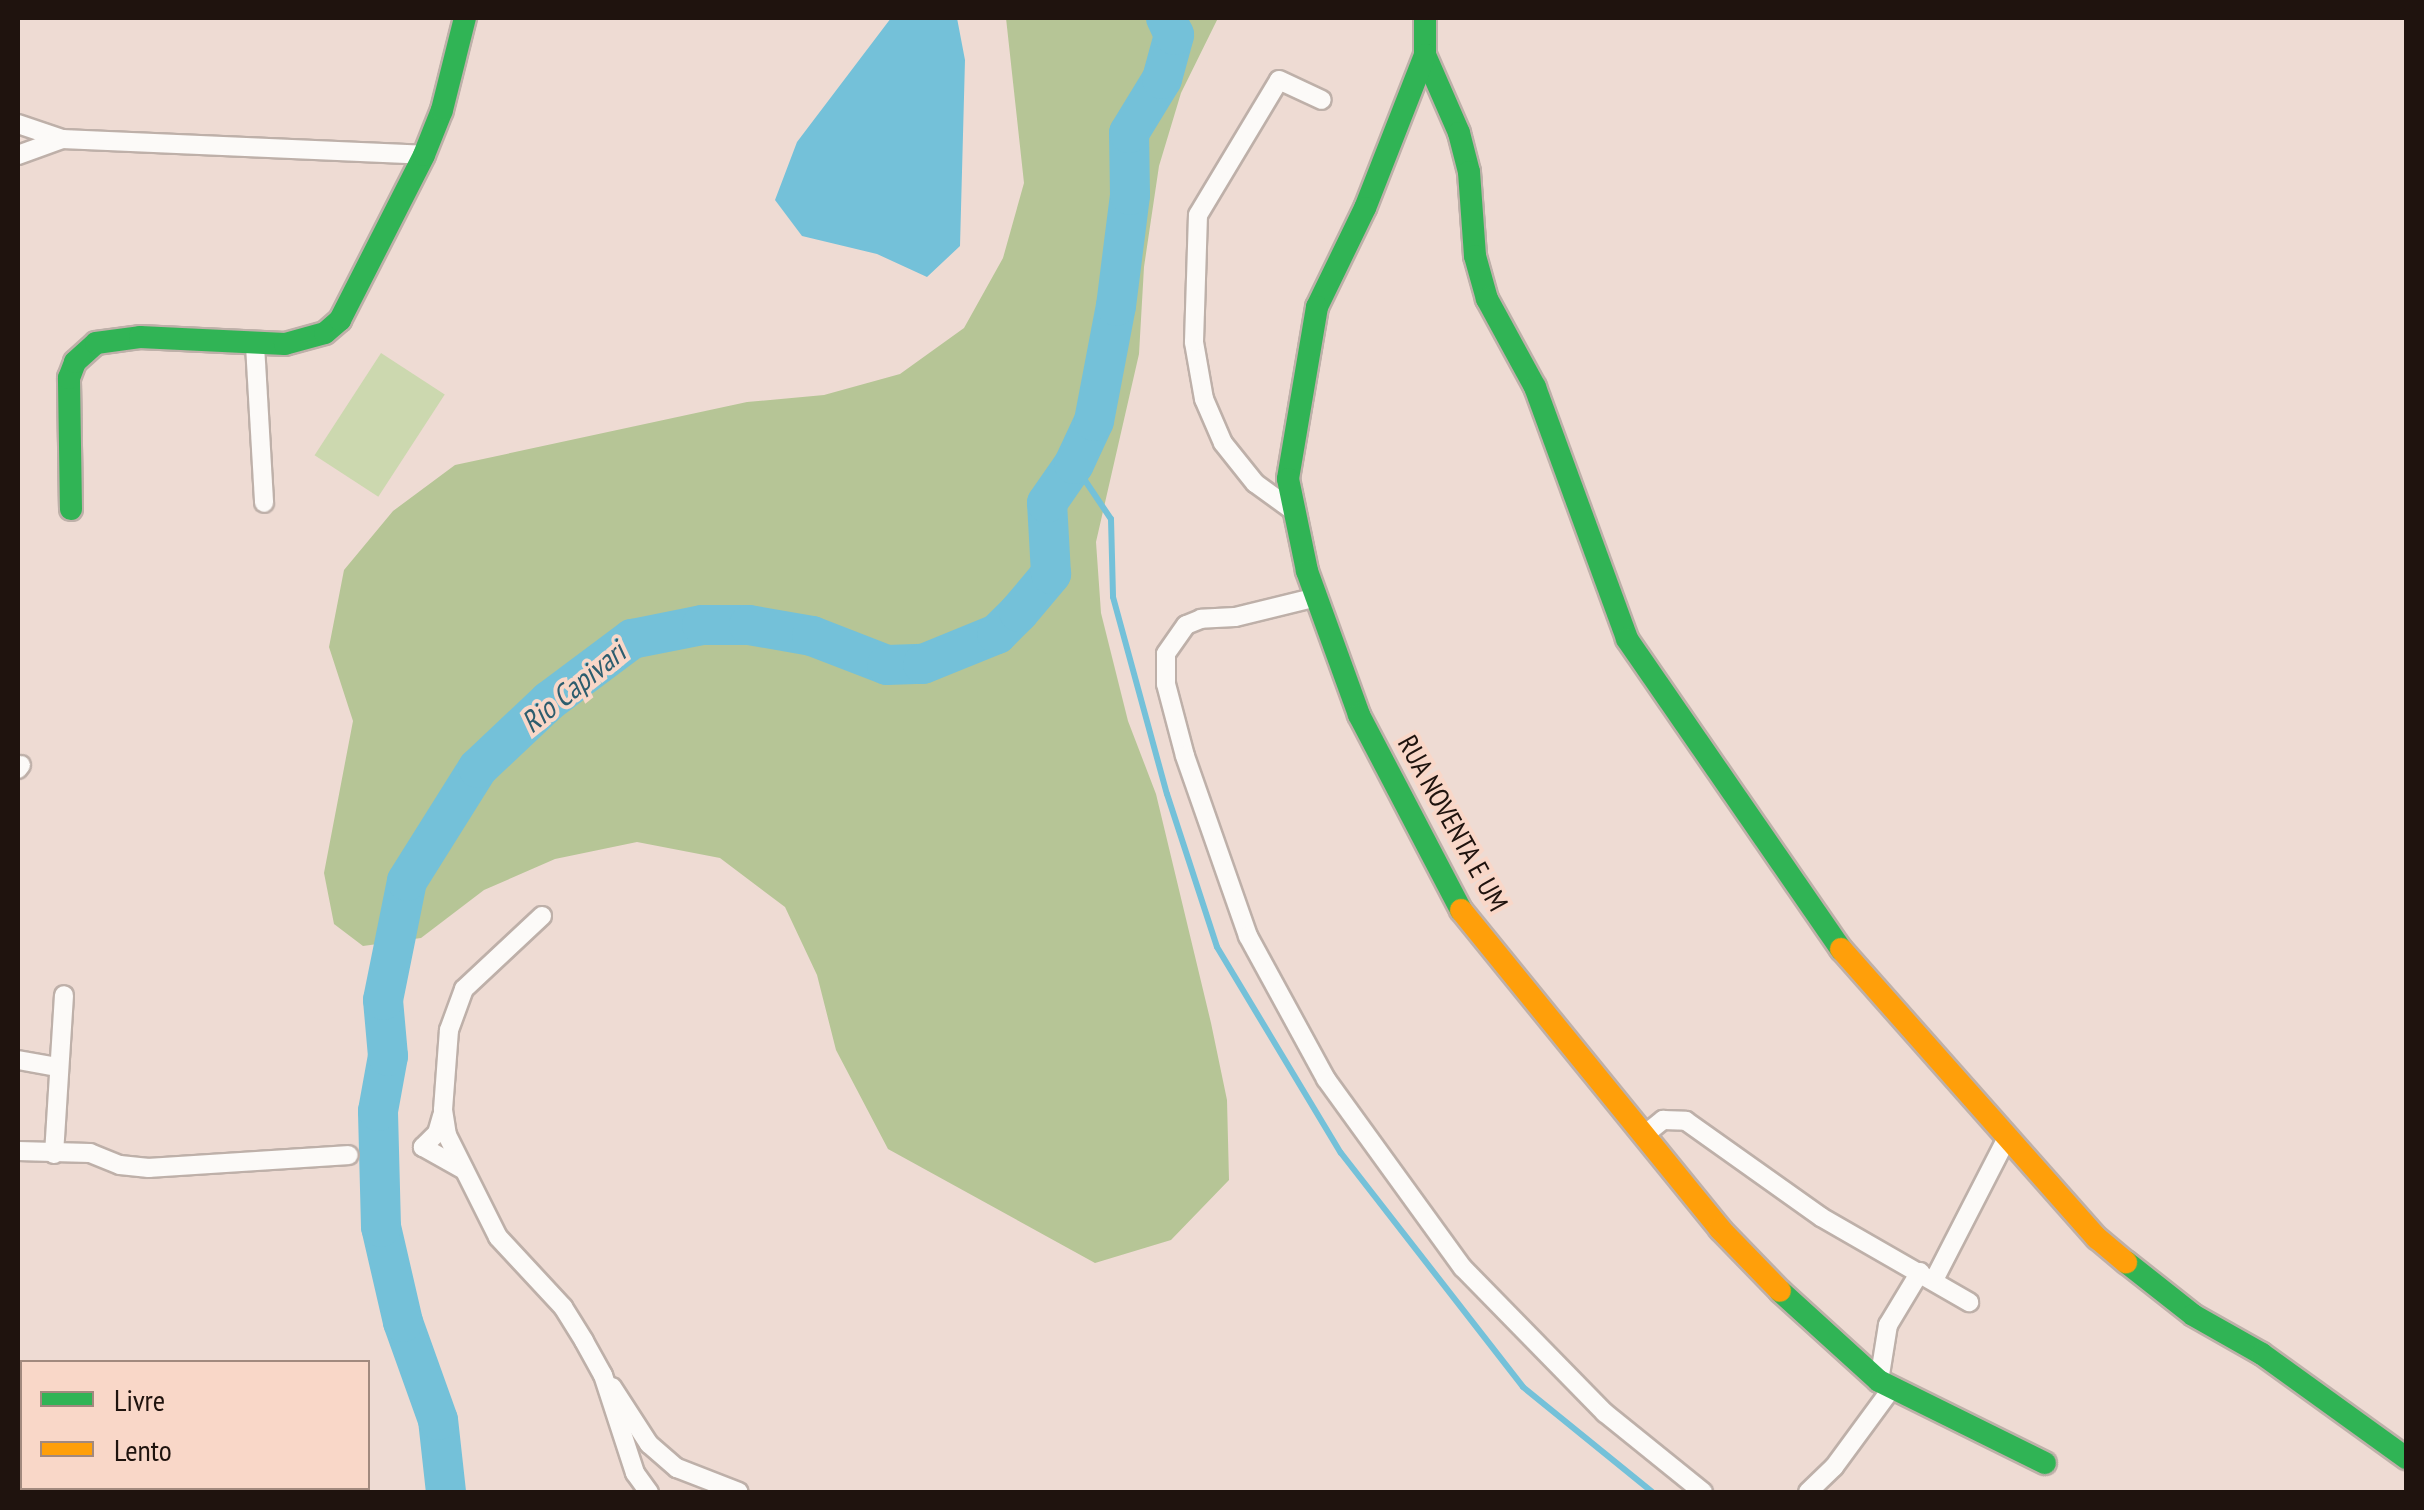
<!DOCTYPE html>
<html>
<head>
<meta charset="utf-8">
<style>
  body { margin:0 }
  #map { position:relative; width:2424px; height:1510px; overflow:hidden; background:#eedbd3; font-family:"PT Sans Narrow",sans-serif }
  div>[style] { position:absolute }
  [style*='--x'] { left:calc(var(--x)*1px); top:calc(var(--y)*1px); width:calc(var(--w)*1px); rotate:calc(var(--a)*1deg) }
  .green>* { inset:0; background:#ccd8af; transform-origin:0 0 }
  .forest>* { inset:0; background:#b6c596 }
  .water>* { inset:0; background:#74c1d9 }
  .stream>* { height:6px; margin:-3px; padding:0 3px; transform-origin:3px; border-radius:3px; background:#74c1d9 }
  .river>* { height:40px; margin:-20px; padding:0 20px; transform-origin:20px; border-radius:20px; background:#74c1d9 }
  .roads { filter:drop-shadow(2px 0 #beb0a9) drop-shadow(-2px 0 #beb0a9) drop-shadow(0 2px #beb0a9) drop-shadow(0 -2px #beb0a9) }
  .street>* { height:18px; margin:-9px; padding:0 9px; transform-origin:9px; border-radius:9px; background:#fcfaf8 }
  .fast>* { height:22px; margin:-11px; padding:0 11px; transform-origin:11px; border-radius:11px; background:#30b455 }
  .slow>* { height:22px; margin:-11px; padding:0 11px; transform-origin:11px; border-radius:11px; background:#ff9f0a }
  span { translate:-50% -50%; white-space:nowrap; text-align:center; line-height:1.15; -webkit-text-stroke:8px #f9d7c8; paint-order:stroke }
  .street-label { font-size:28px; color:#1f130e }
  .water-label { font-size:30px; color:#2d5d6e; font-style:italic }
  .frame { position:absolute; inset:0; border:20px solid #1f130e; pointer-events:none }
  .legend { position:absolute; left:20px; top:1360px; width:350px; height:130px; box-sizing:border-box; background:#f9d7c8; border:2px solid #a2897e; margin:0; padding:12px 18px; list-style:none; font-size:30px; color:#1f130e }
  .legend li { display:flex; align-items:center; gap:20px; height:50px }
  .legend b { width:50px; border:2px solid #a2897e }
</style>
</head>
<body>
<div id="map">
  <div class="green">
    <div style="left:381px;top:353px;width:76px;height:122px;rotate:33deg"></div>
  </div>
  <div class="forest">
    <div style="clip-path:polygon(1006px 18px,1218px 18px,1181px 93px,1159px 166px,1144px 267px,1139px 354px,1096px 542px,1101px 613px,1128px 721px,1156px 794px,1211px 1023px,1227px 1100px,1229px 1180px,1171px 1240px,1095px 1263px,888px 1149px,836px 1050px,817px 975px,785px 907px,720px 858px,637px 842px,555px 859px,484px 890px,421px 938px,363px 946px,334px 924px,324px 873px,353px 721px,329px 647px,344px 570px,393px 511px,455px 465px,747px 402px,824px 395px,900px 374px,964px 328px,1003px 258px,1024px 183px)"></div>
  </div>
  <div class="water">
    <div style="clip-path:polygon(891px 18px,957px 18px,965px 60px,960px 246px,927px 277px,877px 254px,802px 236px,775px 200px,797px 142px)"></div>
  </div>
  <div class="stream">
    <div style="--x:1074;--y:464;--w:66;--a:56.1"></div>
    <div style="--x:1111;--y:519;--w:78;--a:88.5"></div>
    <div style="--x:1113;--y:597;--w:204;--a:74.7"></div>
    <div style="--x:1167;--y:794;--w:161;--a:71.9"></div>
    <div style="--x:1217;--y:947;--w:240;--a:59"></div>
    <div style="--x:1341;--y:1153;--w:296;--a:52.1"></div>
    <div style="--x:1523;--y:1387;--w:166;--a:39.1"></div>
  </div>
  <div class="river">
    <div style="--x:446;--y:1492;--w:72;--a:-96.3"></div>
    <div style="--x:438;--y:1420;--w:104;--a:-109.7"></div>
    <div style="--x:403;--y:1322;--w:98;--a:-103"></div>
    <div style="--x:381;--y:1227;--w:116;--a:-91.5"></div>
    <div style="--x:378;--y:1111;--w:56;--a:-79.7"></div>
    <div style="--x:388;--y:1056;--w:56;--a:-95.1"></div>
    <div style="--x:383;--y:1000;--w:121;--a:-78.6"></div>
    <div style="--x:407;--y:881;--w:133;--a:-57.9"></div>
    <div style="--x:478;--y:768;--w:98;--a:-43.3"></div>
    <div style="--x:549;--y:701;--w:104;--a:-36.8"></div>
    <div style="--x:632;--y:639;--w:71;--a:-11.3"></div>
    <div style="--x:702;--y:625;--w:47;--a:0"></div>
    <div style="--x:749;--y:625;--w:64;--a:9.9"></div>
    <div style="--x:812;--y:636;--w:80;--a:21.1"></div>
    <div style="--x:887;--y:665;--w:36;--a:-2"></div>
    <div style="--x:923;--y:664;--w:80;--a:-22.1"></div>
    <div style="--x:997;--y:634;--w:31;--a:-45"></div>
    <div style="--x:1019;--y:612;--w:50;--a:-49.9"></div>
    <div style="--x:1051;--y:574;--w:71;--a:-93.2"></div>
    <div style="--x:1047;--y:503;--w:47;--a:-55.3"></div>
    <div style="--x:1074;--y:464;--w:47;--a:-65.1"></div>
    <div style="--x:1094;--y:421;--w:117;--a:-79.2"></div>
    <div style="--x:1116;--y:306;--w:112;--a:-82.8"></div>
    <div style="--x:1130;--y:195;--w:62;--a:-90.9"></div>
    <div style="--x:1129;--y:133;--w:63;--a:-58.6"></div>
    <div style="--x:1162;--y:79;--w:46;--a:-74.7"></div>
    <div style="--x:1174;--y:35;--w:19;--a:-115"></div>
  </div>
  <div class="roads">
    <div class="street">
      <div style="--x:18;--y:124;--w:46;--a:18.8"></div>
      <div style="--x:62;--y:139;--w:362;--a:2.5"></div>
      <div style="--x:18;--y:155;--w:47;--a:-20"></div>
      <div style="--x:255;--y:345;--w:158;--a:86.7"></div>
      <div style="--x:1295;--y:512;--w:49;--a:-144.1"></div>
      <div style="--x:1255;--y:483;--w:51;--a:-128.7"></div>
      <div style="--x:1223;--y:443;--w:48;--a:-113.4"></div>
      <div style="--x:1204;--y:399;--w:58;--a:-100"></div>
      <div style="--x:1194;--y:342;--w:127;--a:-88.2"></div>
      <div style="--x:1198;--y:215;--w:157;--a:-59"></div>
      <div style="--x:1279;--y:80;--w:47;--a:24.9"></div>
      <div style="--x:1317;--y:597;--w:84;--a:166.3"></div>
      <div style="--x:1235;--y:617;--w:34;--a:177"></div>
      <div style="--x:1201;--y:619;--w:16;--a:158"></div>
      <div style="--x:1186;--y:625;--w:35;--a:125"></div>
      <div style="--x:1166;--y:654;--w:30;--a:90"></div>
      <div style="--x:1166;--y:684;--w:74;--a:75.2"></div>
      <div style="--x:1185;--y:756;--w:191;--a:70.7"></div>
      <div style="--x:1248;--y:936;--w:163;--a:61.4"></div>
      <div style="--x:1326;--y:1079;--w:233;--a:54.1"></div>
      <div style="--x:1463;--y:1268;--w:203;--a:45.6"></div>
      <div style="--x:1605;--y:1413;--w:126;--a:38.9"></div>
      <div style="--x:18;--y:769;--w:5;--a:-53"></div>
      <div style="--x:542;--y:916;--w:107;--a:136.9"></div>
      <div style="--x:464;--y:989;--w:44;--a:110.1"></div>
      <div style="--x:449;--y:1030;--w:80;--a:94.3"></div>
      <div style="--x:443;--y:1110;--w:25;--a:81"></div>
      <div style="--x:447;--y:1135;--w:114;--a:63.4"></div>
      <div style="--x:498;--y:1237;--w:96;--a:47.1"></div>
      <div style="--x:563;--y:1307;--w:40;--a:58"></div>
      <div style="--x:584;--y:1341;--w:39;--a:61"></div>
      <div style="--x:603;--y:1375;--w:103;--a:71.9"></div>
      <div style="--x:635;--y:1473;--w:24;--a:54"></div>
      <div style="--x:18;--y:1060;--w:39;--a:10"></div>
      <div style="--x:442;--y:1116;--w:18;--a:106"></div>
      <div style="--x:437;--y:1133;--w:20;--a:135"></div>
      <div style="--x:423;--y:1147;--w:47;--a:29.3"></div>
      <div style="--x:1643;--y:1136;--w:26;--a:-39"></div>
      <div style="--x:1663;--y:1120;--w:23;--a:2"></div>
      <div style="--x:1686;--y:1121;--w:166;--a:35.4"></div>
      <div style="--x:1821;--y:1217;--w:171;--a:29.9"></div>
      <div style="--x:18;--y:1151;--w:72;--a:1.6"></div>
      <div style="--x:90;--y:1153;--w:32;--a:22"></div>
      <div style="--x:120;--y:1165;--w:29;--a:6"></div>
      <div style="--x:149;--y:1168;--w:200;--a:-3.7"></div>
      <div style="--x:54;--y:1154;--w:159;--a:-86.4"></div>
      <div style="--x:1935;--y:1278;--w:160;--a:-62.8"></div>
      <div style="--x:1879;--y:1381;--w:57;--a:-80.9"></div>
      <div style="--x:1888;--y:1325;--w:62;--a:-58.9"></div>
      <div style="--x:612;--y:1387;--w:68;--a:57"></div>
      <div style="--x:649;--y:1444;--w:37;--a:41"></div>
      <div style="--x:677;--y:1468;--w:66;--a:21.2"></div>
      <div style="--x:1808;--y:1492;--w:36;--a:-44"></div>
      <div style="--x:1834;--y:1467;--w:98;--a:-53.7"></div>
    </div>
    <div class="fast">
      <div style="--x:1425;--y:18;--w:37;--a:90"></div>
      <div style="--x:1425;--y:55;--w:85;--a:66.4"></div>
      <div style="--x:1459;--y:133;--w:40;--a:75.6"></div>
      <div style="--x:1469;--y:172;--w:84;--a:85.9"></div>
      <div style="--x:1475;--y:256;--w:45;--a:74.4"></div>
      <div style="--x:1487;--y:299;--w:100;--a:61.4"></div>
      <div style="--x:1535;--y:387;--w:268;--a:69.9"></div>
      <div style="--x:1627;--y:639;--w:377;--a:55.4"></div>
      <div style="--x:1425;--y:55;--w:164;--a:111.4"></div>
      <div style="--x:1365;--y:208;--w:110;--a:115.9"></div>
      <div style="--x:1317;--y:307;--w:174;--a:99.6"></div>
      <div style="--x:1288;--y:479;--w:94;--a:78.3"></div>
      <div style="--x:1307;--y:571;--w:153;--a:70.1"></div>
      <div style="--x:1359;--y:715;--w:220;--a:62.4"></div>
      <div style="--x:71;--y:509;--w:131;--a:-90.9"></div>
      <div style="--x:69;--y:378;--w:17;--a:-69"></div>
      <div style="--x:75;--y:362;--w:28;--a:-42"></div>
      <div style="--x:96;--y:343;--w:44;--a:-7.8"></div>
      <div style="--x:140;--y:337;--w:145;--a:2.8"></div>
      <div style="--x:285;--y:344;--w:41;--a:-15.4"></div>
      <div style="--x:325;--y:333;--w:20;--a:-41"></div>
      <div style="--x:340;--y:320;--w:185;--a:-63"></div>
      <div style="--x:424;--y:155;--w:48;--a:-68.2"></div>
      <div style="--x:442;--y:110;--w:95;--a:-76"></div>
      <div style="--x:2126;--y:1262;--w:85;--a:38.3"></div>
      <div style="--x:2193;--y:1315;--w:79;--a:29.5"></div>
      <div style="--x:2262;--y:1354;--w:178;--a:35.8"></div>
      <div style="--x:1780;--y:1291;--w:134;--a:42.3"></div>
      <div style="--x:1879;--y:1381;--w:185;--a:26.3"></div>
    </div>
    <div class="slow">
      <div style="--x:1461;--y:910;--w:411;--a:50.9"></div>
      <div style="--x:1720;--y:1229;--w:86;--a:45.9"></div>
      <div style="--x:1841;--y:949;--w:386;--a:48.5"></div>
      <div style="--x:2097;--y:1238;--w:38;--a:40"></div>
    </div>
  </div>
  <div class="street-label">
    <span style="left:1453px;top:823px;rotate:61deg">RUA NOVENTA E UM</span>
  </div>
  <div class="water-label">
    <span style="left:573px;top:687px;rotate:-39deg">Rio Capivari</span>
  </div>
  <div class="frame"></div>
  <ul class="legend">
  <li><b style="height:12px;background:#30b455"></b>Livre</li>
  <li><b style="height:12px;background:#ff9f0a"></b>Lento</li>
  </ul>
</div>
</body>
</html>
